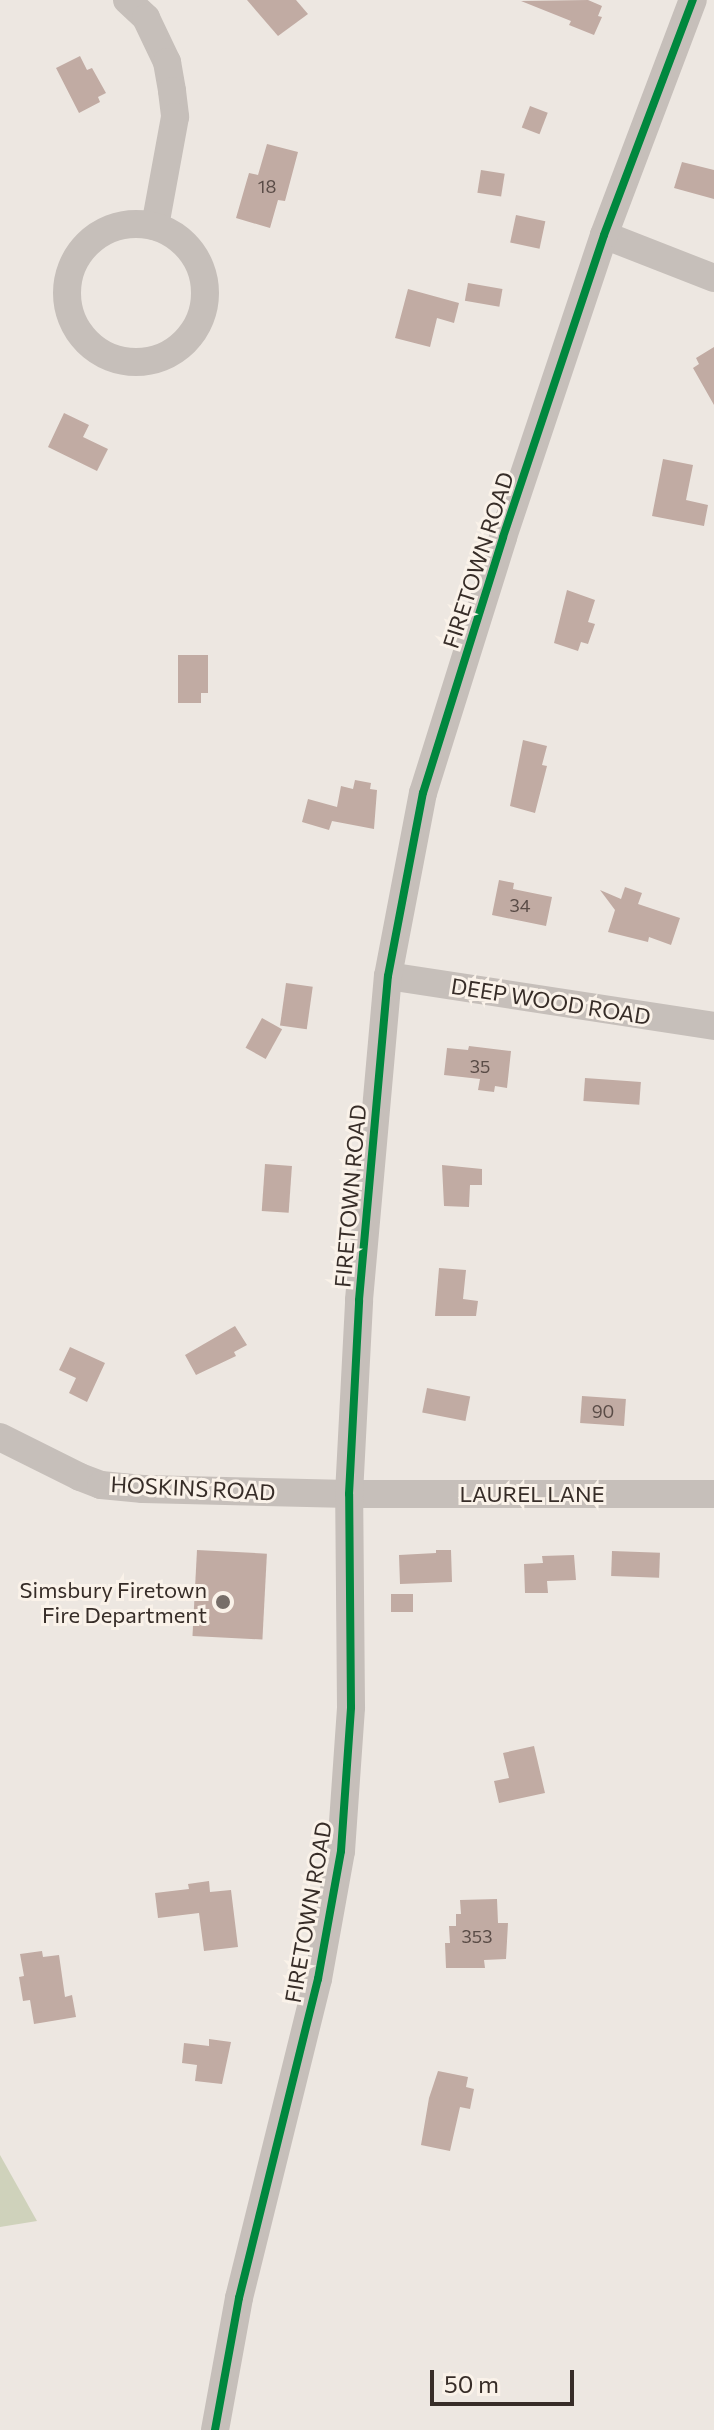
<!DOCTYPE html>
<html>
<head>
<meta charset="utf-8">
<style>
  body { margin:0 }
  #map { position:relative; width:714px; height:2430px; overflow:hidden; background:#ede7e1; font-family:Commissioner,sans-serif }
  div>[style] { position:absolute }
  [style*='--x'] { left:calc(var(--x)*1px); top:calc(var(--y)*1px); width:calc(var(--w)*1px); rotate:calc(var(--a)*1deg) }
  .green>* { inset:0; background:#cfd2bb }
  .building>* { inset:0; background:#c1aba3; transform-origin:0 0 }
  .minor>* { height:28px; margin:-14px; padding:0 14px; transform-origin:14px; border-radius:14px; background:#c6bfba }
  .minor>.ring { margin:-14px; padding:0; box-sizing:content-box; background:none; border:28px solid #c6bfba; border-radius:50% }
  .cycleway>* { height:8px; margin:-4px; padding:0 4px; transform-origin:4px; border-radius:4px; background:#00873e }
  .dots>* { width:22px; height:22px; translate:-50% -50%; box-sizing:border-box; border:4px solid #faf2e9; border-radius:50% }
  span { translate:-50% -50%; white-space:nowrap; text-align:center; line-height:1.15; -webkit-text-stroke:6px #faf2e9; paint-order:stroke }
  .number-label { font-size:18px; color:#5a4c47 }
  .number-label span { -webkit-text-stroke-width:0 }
  .street-label { font-size:22px; color:#372d28 }
  .poi-label { font-size:22px; color:#372d28 }
  .right { translate:-100% -50%; text-align:right }
  .scale { position:absolute; left:430px; top:2370px; width:144px; height:36px; box-sizing:border-box; border:4px solid #372d28; border-top:0; padding-left:10px; font-size:24px; line-height:28px; white-space:nowrap; color:#372d28; -webkit-text-stroke:6px #faf2e9; paint-order:stroke }
</style>
</head>
<body>
<div id="map">
  <div class="green">
    <div style="clip-path:polygon(0 2155px,37px 2221px,0 2227px)"></div>
  </div>
  <div class="building">
    <div style="clip-path:polygon(247px 0,296px 0,308px 14px,278px 36px)"></div>
    <div style="clip-path:polygon(588px 0,602px 6px,598px 16px,602px 17px,594px 35px,569px 25px,571px 21px,521px 1px)"></div>
    <div style="clip-path:polygon(80px 56px,87px 70px,92px 68px,106px 93px,98px 97px,100px 102px,79px 113px,56px 68px)"></div>
    <div style="left:530px;top:106px;width:19px;height:23px;rotate:21deg"></div>
    <div style="clip-path:polygon(267px 144px,298px 152px,285px 201px,278px 200px,270px 228px,236px 218px,249px 173px,258px 175px)"></div>
    <div style="clip-path:polygon(682px 162px,714px 170px,714px 199px,674px 188px)"></div>
    <div style="left:481px;top:170px;width:24px;height:23px;rotate:9deg"></div>
    <div style="left:516px;top:215px;width:30px;height:28px;rotate:12deg"></div>
    <div style="left:468px;top:283px;width:35px;height:18px;rotate:10deg"></div>
    <div style="clip-path:polygon(408px 289px,459px 303px,454px 323px,437px 318px,430px 347px,395px 338px)"></div>
    <div style="clip-path:polygon(714px 347px,714px 405px,693px 368px,699px 364px,696px 358px)"></div>
    <div style="clip-path:polygon(64px 413px,89px 425px,83px 437px,108px 449px,97px 471px,48px 447px)"></div>
    <div style="clip-path:polygon(663px 459px,693px 465px,686px 500px,708px 505px,704px 526px,652px 516px)"></div>
    <div style="clip-path:polygon(567px 590px,595px 600px,588px 622px,595px 624px,588px 644px,581px 642px,578px 651px,554px 643px)"></div>
    <div style="clip-path:polygon(178px 655px,208px 655px,208px 693px,201px 693px,201px 703px,178px 703px)"></div>
    <div style="clip-path:polygon(523px 740px,547px 746px,542px 765px,547px 766px,535px 813px,510px 806px)"></div>
    <div style="clip-path:polygon(355px 780px,371px 783px,370px 789px,377px 790px,374px 829px,332px 821px,329px 830px,302px 822px,308px 799px,337px 807px,341px 786px,353px 789px)"></div>
    <div style="clip-path:polygon(499px 880px,514px 883px,513px 889px,552px 897px,546px 926px,492px 915px)"></div>
    <div style="clip-path:polygon(625px 887px,642px 893px,638px 904px,680px 918px,671px 945px,649px 937px,648px 942px,608px 932px,615px 910px,600px 890px,621px 899px)"></div>
    <div style="left:286px;top:983px;width:27px;height:43px;rotate:8deg"></div>
    <div style="left:262px;top:1018px;width:23px;height:34px;rotate:29deg"></div>
    <div style="clip-path:polygon(469px 1046px,511px 1051px,507px 1088px,495px 1086px,494px 1092px,478px 1090px,480px 1079px,444px 1075px,447px 1048px,468px 1050px)"></div>
    <div style="left:585px;top:1078px;width:56px;height:23px;rotate:4deg"></div>
    <div style="left:265px;top:1164px;width:27px;height:47px;rotate:4deg"></div>
    <div style="clip-path:polygon(442px 1165px,482px 1169px,482px 1185px,470px 1185px,469px 1207px,444px 1206px)"></div>
    <div style="clip-path:polygon(439px 1268px,466px 1270px,463px 1299px,478px 1301px,476px 1316px,435px 1316px)"></div>
    <div style="clip-path:polygon(235px 1326px,247px 1345px,234px 1352px,236px 1356px,196px 1375px,185px 1355px)"></div>
    <div style="clip-path:polygon(70px 1347px,105px 1363px,87px 1402px,69px 1393px,76px 1378px,59px 1370px)"></div>
    <div style="left:427px;top:1388px;width:44px;height:25px;rotate:11deg"></div>
    <div style="left:582px;top:1396px;width:44px;height:27px;rotate:4deg"></div>
    <div style="left:197px;top:1550px;width:70px;height:86px;rotate:3deg"></div>
    <div style="clip-path:polygon(436px 1550px,451px 1550px,452px 1582px,400px 1584px,399px 1555px,436px 1553px)"></div>
    <div style="left:612px;top:1551px;width:48px;height:25px;rotate:2deg"></div>
    <div style="clip-path:polygon(574px 1555px,576px 1580px,547px 1581px,548px 1593px,525px 1593px,524px 1564px,543px 1563px,542px 1556px)"></div>
    <div style="left:413px;top:1594px;width:18px;height:22px;rotate:90deg"></div>
    <div style="clip-path:polygon(534px 1746px,545px 1793px,499px 1803px,494px 1781px,509px 1778px,503px 1753px)"></div>
    <div style="clip-path:polygon(209px 1881px,210px 1892px,231px 1890px,238px 1947px,204px 1951px,199px 1913px,158px 1918px,155px 1893px,189px 1889px,188px 1884px)"></div>
    <div style="clip-path:polygon(497px 1899px,498px 1923px,508px 1923px,506px 1959px,484px 1960px,485px 1968px,446px 1968px,445px 1943px,450px 1943px,449px 1926px,456px 1926px,456px 1914px,461px 1914px,460px 1900px)"></div>
    <div style="clip-path:polygon(42px 1951px,43px 1957px,59px 1955px,65px 1997px,72px 1995px,76px 2017px,34px 2024px,30px 2000px,23px 2001px,19px 1977px,24px 1976px,20px 1954px)"></div>
    <div style="clip-path:polygon(209px 2039px,231px 2042px,222px 2084px,195px 2081px,197px 2065px,182px 2063px,184px 2043px,209px 2046px)"></div>
    <div style="clip-path:polygon(438px 2071px,468px 2077px,466px 2087px,474px 2089px,470px 2109px,460px 2107px,450px 2151px,421px 2145px,429px 2098px)"></div>
  </div>
  <div class="minor">
    <div style="--x:127;--y:0;--w:26;--a:43"></div>
    <div style="--x:146;--y:18;--w:49;--a:64.5"></div>
    <div style="--x:167;--y:62;--w:29;--a:80"></div>
    <div style="--x:172;--y:91;--w:26;--a:83"></div>
    <div style="--x:175;--y:117;--w:111;--a:100.4"></div>
    <div class="ring" style="left:67px;top:224px;width:110px;height:110px"></div>
    <div style="--x:604;--y:235;--w:118;--a:21.4"></div>
    <div style="--x:388;--y:976;--w:330;--a:8.7"></div>
    <div style="--x:0;--y:1437;--w:89;--a:26.6"></div>
    <div style="--x:80;--y:1477;--w:22;--a:21"></div>
    <div style="--x:101;--y:1485;--w:42;--a:5.4"></div>
    <div style="--x:143;--y:1489;--w:206;--a:1.4"></div>
    <div style="--x:349;--y:1494;--w:365;--a:0"></div>
    <div style="--x:215;--y:2430;--w:134;--a:-79.7"></div>
    <div style="--x:239;--y:2298;--w:329;--a:-76.1"></div>
    <div style="--x:318;--y:1979;--w:130;--a:-79.8"></div>
    <div style="--x:341;--y:1851;--w:144;--a:-86"></div>
    <div style="--x:351;--y:1707;--w:213;--a:-90.5"></div>
    <div style="--x:349;--y:1494;--w:194;--a:-87"></div>
    <div style="--x:359;--y:1300;--w:325;--a:-84.9"></div>
    <div style="--x:388;--y:976;--w:186;--a:-79.2"></div>
    <div style="--x:423;--y:793;--w:268;--a:-72.6"></div>
    <div style="--x:503;--y:537;--w:318;--a:-71.5"></div>
    <div style="--x:604;--y:235;--w:251;--a:-69.3"></div>
  </div>
  <div class="cycleway">
    <div style="--x:215;--y:2430;--w:134;--a:-79.7"></div>
    <div style="--x:239;--y:2298;--w:329;--a:-76.1"></div>
    <div style="--x:318;--y:1979;--w:130;--a:-79.8"></div>
    <div style="--x:341;--y:1851;--w:144;--a:-86"></div>
    <div style="--x:351;--y:1707;--w:213;--a:-90.5"></div>
    <div style="--x:349;--y:1494;--w:194;--a:-87"></div>
    <div style="--x:359;--y:1300;--w:325;--a:-84.9"></div>
    <div style="--x:388;--y:976;--w:186;--a:-79.2"></div>
    <div style="--x:423;--y:793;--w:268;--a:-72.6"></div>
    <div style="--x:503;--y:537;--w:318;--a:-71.5"></div>
    <div style="--x:604;--y:235;--w:251;--a:-69.3"></div>
  </div>
  <div class="dots">
    <div style="left:223px;top:1602px;background:#776e69"></div>
  </div>
  <div class="number-label">
    <span style="left:267px;top:186px">18</span>
    <span style="left:520px;top:905px">34</span>
    <span style="left:480px;top:1066px">35</span>
    <span style="left:603px;top:1411px">90</span>
    <span style="left:477px;top:1936px">353</span>
  </div>
  <div class="street-label">
    <span style="left:478px;top:560px;rotate:-72deg">FIRETOWN ROAD</span>
    <span style="left:551px;top:1001px;rotate:9deg">DEEP WOOD ROAD</span>
    <span style="left:350px;top:1196px;rotate:-85deg">FIRETOWN ROAD</span>
    <span style="left:193px;top:1488px;rotate:3deg">HOSKINS ROAD</span>
    <span style="left:532px;top:1494px">LAUREL LANE</span>
    <span style="left:308px;top:1912px;rotate:-80deg">FIRETOWN ROAD</span>
  </div>
  <div class="poi-label">
    <span class="right" style="left:207px;top:1602px">Simsbury Firetown<br>Fire Department</span>
  </div>
  <div class="scale">50 m</div>
</div>
</body>
</html>
